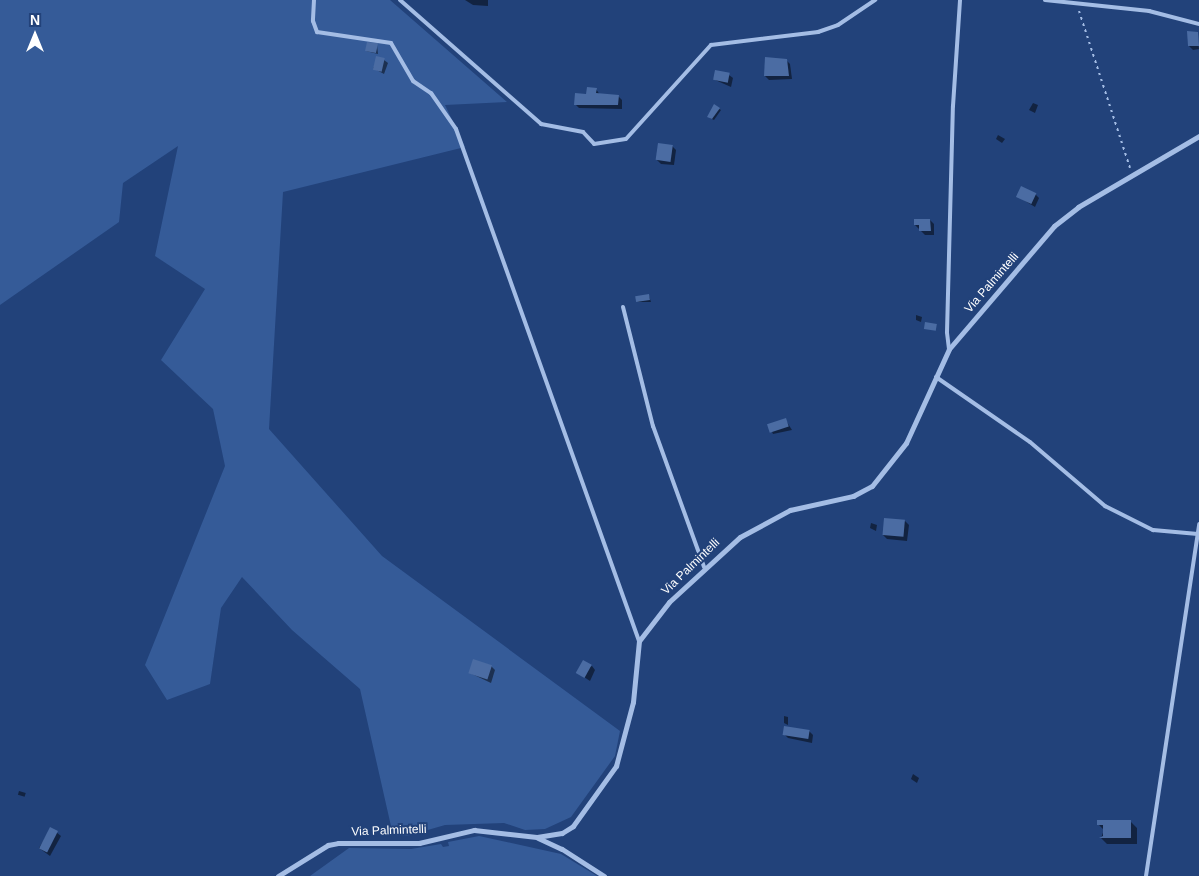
<!DOCTYPE html>
<html>
<head>
<meta charset="utf-8">
<style>
  body { margin:0 }
  #map { position:relative; width:1199px; height:876px; overflow:hidden; background:#22427a; font-family:Helvetica,sans-serif }
  div>[style] { position:absolute }
  [style*='--x'] { left:calc(var(--x)*1px); top:calc(var(--y)*1px); width:calc(var(--w)*1px); rotate:calc(var(--a)*1deg) }
  .green>* { inset:0; background:#355b98 }
  .shadow>* { inset:0; background:#0007; transform-origin:0 0 }
  .building>* { inset:0; background:#4b6ca3; transform-origin:0 0 }
  .path>* { height:2px; margin-top:-1px; transform-origin:0; background:repeating-linear-gradient(90deg,#a4bde5 0 2.5px,transparent 0 6.5px) }
  .service>* { height:4px; margin:-2px; padding:0 2px; transform-origin:2px; border-radius:2px; background:#a4bde5 }
  .minor>* { height:5px; margin:-2.5px; padding:0 2.5px; transform-origin:2.5px; border-radius:2.5px; background:#a4bde5 }
  span { translate:-50% -50%; white-space:nowrap; text-align:center; line-height:1.15; -webkit-text-stroke:4px #22427a; paint-order:stroke }
  .street-label { font-size:12px; color:#fff }
  .north { position:absolute; left:10px; top:10px; width:50px; height:50px; -webkit-text-stroke:4px #22427a; paint-order:stroke; rotate:0deg; font-size:14px; font-weight:700; line-height:20px; text-align:center; color:#fff }
  .north::after { content:''; display:block; margin:auto; width:18px; height:22px; background:#fff; clip-path:polygon(50% 0,100% 100%,50% 72%,0 100%) }
</style>
</head>
<body>
<div id="map">
  <div class="green">
    <div style="clip-path:polygon(0 0,390px 0,507px 102px,445px 105px,465px 147px,283px 192px,269px 429px,382px 556px,620px 731px,615px 756px,571px 817px,545px 829px,525px 830px,504px 823px,445px 825px,407px 836px,393px 835px,360px 689px,292px 630px,242px 577px,221px 608px,210px 684px,167px 700px,145px 665px,225px 466px,213px 409px,161px 360px,205px 289px,155px 256px,178px 146px,123px 183px,119px 222px,0 305px)"></div>
    <div style="clip-path:polygon(479px 836px,561px 854px,597px 876px,310px 876px,349px 848px,411px 849px,441px 844px,443px 847px,449px 846px,448px 842px)"></div>
  </div>
  <div class="shadow">
    <div style="clip-path:polygon(465px 0,488px 0,488px 6px,473px 5px)"></div>
    <div style="clip-path:polygon(1197px 33px,1199px 49px,1193px 50px,1189px 46px)"></div>
    <div style="clip-path:polygon(377px 45px,378px 54px,366px 51px)"></div>
    <div style="clip-path:polygon(384px 60px,388px 63px,384px 74px,373px 68px)"></div>
    <div style="clip-path:polygon(786px 60px,790px 64px,792px 79px,769px 80px,765px 76px)"></div>
    <div style="clip-path:polygon(729px 75px,733px 78px,731px 87px,713px 79px)"></div>
    <div style="clip-path:polygon(596px 89px,600px 95px,618px 96px,622px 100px,622px 109px,579px 108px,575px 104px)"></div>
    <div style="clip-path:polygon(1033px 103px,1038px 105px,1035px 113px,1029px 110px)"></div>
    <div style="clip-path:polygon(714px 106px,721px 110px,714px 120px,710px 118px)"></div>
    <div style="clip-path:polygon(998px 135px,1005px 139px,1002px 143px,996px 139px)"></div>
    <div style="clip-path:polygon(672px 146px,676px 150px,674px 165px,661px 164px,657px 160px)"></div>
    <div style="clip-path:polygon(1035px 194px,1039px 198px,1035px 207px,1017px 196px)"></div>
    <div style="clip-path:polygon(930px 220px,934px 224px,934px 235px,925px 235px,915px 225px)"></div>
    <div style="clip-path:polygon(649px 296px,651px 302px,637px 302px)"></div>
    <div style="clip-path:polygon(916px 315px,922px 317px,921px 322px,916px 320px)"></div>
    <div style="clip-path:polygon(785px 419px,792px 430px,773px 434px,769px 425px)"></div>
    <div style="clip-path:polygon(905px 521px,909px 525px,907px 541px,887px 539px,883px 535px)"></div>
    <div style="clip-path:polygon(871px 523px,877px 525px,876px 531px,870px 528px)"></div>
    <div style="clip-path:polygon(491px 666px,495px 670px,491px 683px,470px 673px)"></div>
    <div style="clip-path:polygon(592px 666px,595px 670px,590px 681px,578px 673px)"></div>
    <div style="clip-path:polygon(784px 716px,788px 717px,788px 725px,784px 723px)"></div>
    <div style="clip-path:polygon(809px 731px,813px 735px,812px 743px,788px 738px,784px 734px)"></div>
    <div style="clip-path:polygon(913px 774px,919px 778px,917px 783px,911px 779px)"></div>
    <div style="left:19px;top:791px;width:7px;height:4px;rotate:16deg"></div>
    <div style="clip-path:polygon(1131px 822px,1137px 828px,1137px 844px,1107px 844px,1101px 838px,1104px 830px,1099px 825px)"></div>
    <div style="clip-path:polygon(51px 828px,61px 836px,50px 856px,39px 848px)"></div>
  </div>
  <div class="building">
    <div style="clip-path:polygon(1187px 31px,1198px 32px,1199px 46px,1188px 46px)"></div>
    <div style="clip-path:polygon(367px 42px,378px 43px,376px 53px,365px 51px)"></div>
    <div style="left:376px;top:56px;width:9px;height:14px;rotate:13deg"></div>
    <div style="clip-path:polygon(765px 57px,787px 59px,789px 76px,764px 76px)"></div>
    <div style="left:715px;top:70px;width:15px;height:10px;rotate:11deg"></div>
    <div style="clip-path:polygon(587px 87px,597px 88px,596px 93px,619px 95px,618px 105px,574px 105px,575px 93px,586px 94px)"></div>
    <div style="clip-path:polygon(714px 104px,720px 108px,712px 119px,707px 117px)"></div>
    <div style="left:658px;top:143px;width:15px;height:17px;rotate:8deg"></div>
    <div style="left:1021px;top:186px;width:17px;height:12px;rotate:25deg"></div>
    <div style="clip-path:polygon(914px 219px,930px 219px,931px 231px,919px 231px,919px 225px,914px 225px)"></div>
    <div style="left:649px;top:294px;width:6px;height:14px;rotate:81deg"></div>
    <div style="left:925px;top:322px;width:12px;height:7px;rotate:9deg"></div>
    <div style="left:786px;top:418px;width:9px;height:20px;rotate:72deg"></div>
    <div style="left:884px;top:518px;width:21px;height:17px;rotate:5deg"></div>
    <div style="left:473px;top:659px;width:20px;height:15px;rotate:18deg"></div>
    <div style="left:583px;top:660px;width:10px;height:15px;rotate:29deg"></div>
    <div style="left:784px;top:726px;width:26px;height:9px;rotate:9deg"></div>
    <div style="clip-path:polygon(1097px 820px,1131px 820px,1131px 838px,1099px 838px,1103px 836px,1103px 825px,1097px 825px)"></div>
    <div style="left:50px;top:827px;width:9px;height:24px;rotate:27deg"></div>
  </div>
  <div class="path">
    <div style="--x:1079;--y:11;--w:165;--a:72"></div>
  </div>
  <div class="service">
    <div style="--x:314;--y:0;--w:21;--a:93"></div>
    <div style="--x:313;--y:21;--w:12;--a:70"></div>
    <div style="--x:317;--y:32;--w:75;--a:8.5"></div>
    <div style="--x:391;--y:43;--w:44;--a:59.9"></div>
    <div style="--x:413;--y:81;--w:22;--a:34"></div>
    <div style="--x:431;--y:93;--w:44;--a:55.2"></div>
    <div style="--x:456;--y:129;--w:544;--a:70.33"></div>
    <div style="--x:400;--y:0;--w:188;--a:41.3"></div>
    <div style="--x:541;--y:124;--w:43;--a:10.8"></div>
    <div style="--x:583;--y:132;--w:16;--a:47"></div>
    <div style="--x:594;--y:144;--w:32;--a:-9"></div>
    <div style="--x:626;--y:139;--w:127;--a:-47.9"></div>
    <div style="--x:711;--y:45;--w:108;--a:-6.9"></div>
    <div style="--x:818;--y:32;--w:21;--a:-19"></div>
    <div style="--x:838;--y:25;--w:45;--a:-34"></div>
    <div style="--x:1045;--y:0;--w:105;--a:6"></div>
    <div style="--x:1149;--y:11;--w:52;--a:14.6"></div>
    <div style="--x:623;--y:307;--w:123;--a:75.9"></div>
    <div style="--x:653;--y:426;--w:150;--a:70.1"></div>
    <div style="--x:949;--y:349;--w:17;--a:-97"></div>
    <div style="--x:947;--y:332;--w:226;--a:-88.5"></div>
    <div style="--x:953;--y:106;--w:106;--a:-86.2"></div>
    <div style="--x:936;--y:377;--w:114;--a:34.7"></div>
    <div style="--x:1030;--y:442;--w:99;--a:40.5"></div>
    <div style="--x:1105;--y:506;--w:54;--a:26.6"></div>
    <div style="--x:1153;--y:530;--w:45;--a:5.1"></div>
    <div style="--x:1146;--y:876;--w:356;--a:-81.4"></div>
  </div>
  <div class="minor">
    <div style="--x:538;--y:838;--w:26;--a:25"></div>
    <div style="--x:562;--y:849;--w:50;--a:32.7"></div>
    <div style="--x:278;--y:876;--w:59;--a:-31.8"></div>
    <div style="--x:328;--y:845;--w:10;--a:-11"></div>
    <div style="--x:338;--y:843;--w:81;--a:0"></div>
    <div style="--x:419;--y:843;--w:57;--a:-13.3"></div>
    <div style="--x:474;--y:830;--w:63;--a:6.3"></div>
    <div style="--x:537;--y:837;--w:25;--a:-9"></div>
    <div style="--x:562;--y:833;--w:13;--a:-32"></div>
    <div style="--x:573;--y:826;--w:74;--a:-54.4"></div>
    <div style="--x:616;--y:766;--w:66;--a:-75.1"></div>
    <div style="--x:633;--y:702;--w:61;--a:-84.4"></div>
    <div style="--x:639;--y:641;--w:49;--a:-52.4"></div>
    <div style="--x:669;--y:602;--w:96;--a:-42.5"></div>
    <div style="--x:740;--y:537;--w:57;--a:-28.4"></div>
    <div style="--x:790;--y:510;--w:65;--a:-12.5"></div>
    <div style="--x:853;--y:496;--w:21;--a:-28"></div>
    <div style="--x:872;--y:486;--w:55;--a:-51.7"></div>
    <div style="--x:906;--y:443;--w:103;--a:-65.4"></div>
    <div style="--x:949;--y:349;--w:162;--a:-49.5"></div>
    <div style="--x:1054;--y:226;--w:31;--a:-38"></div>
    <div style="--x:1078;--y:207;--w:140;--a:-30.4"></div>
  </div>
  <div class="street-label">
    <span style="left:992px;top:283px;rotate:-49deg">Via Palmintelli</span>
    <span style="left:691px;top:567px;rotate:-44deg">Via Palmintelli</span>
    <span style="left:389px;top:831px;rotate:-2deg">Via Palmintelli</span>
  </div>
  <div class="north">N</div>
</div>
</body>
</html>
